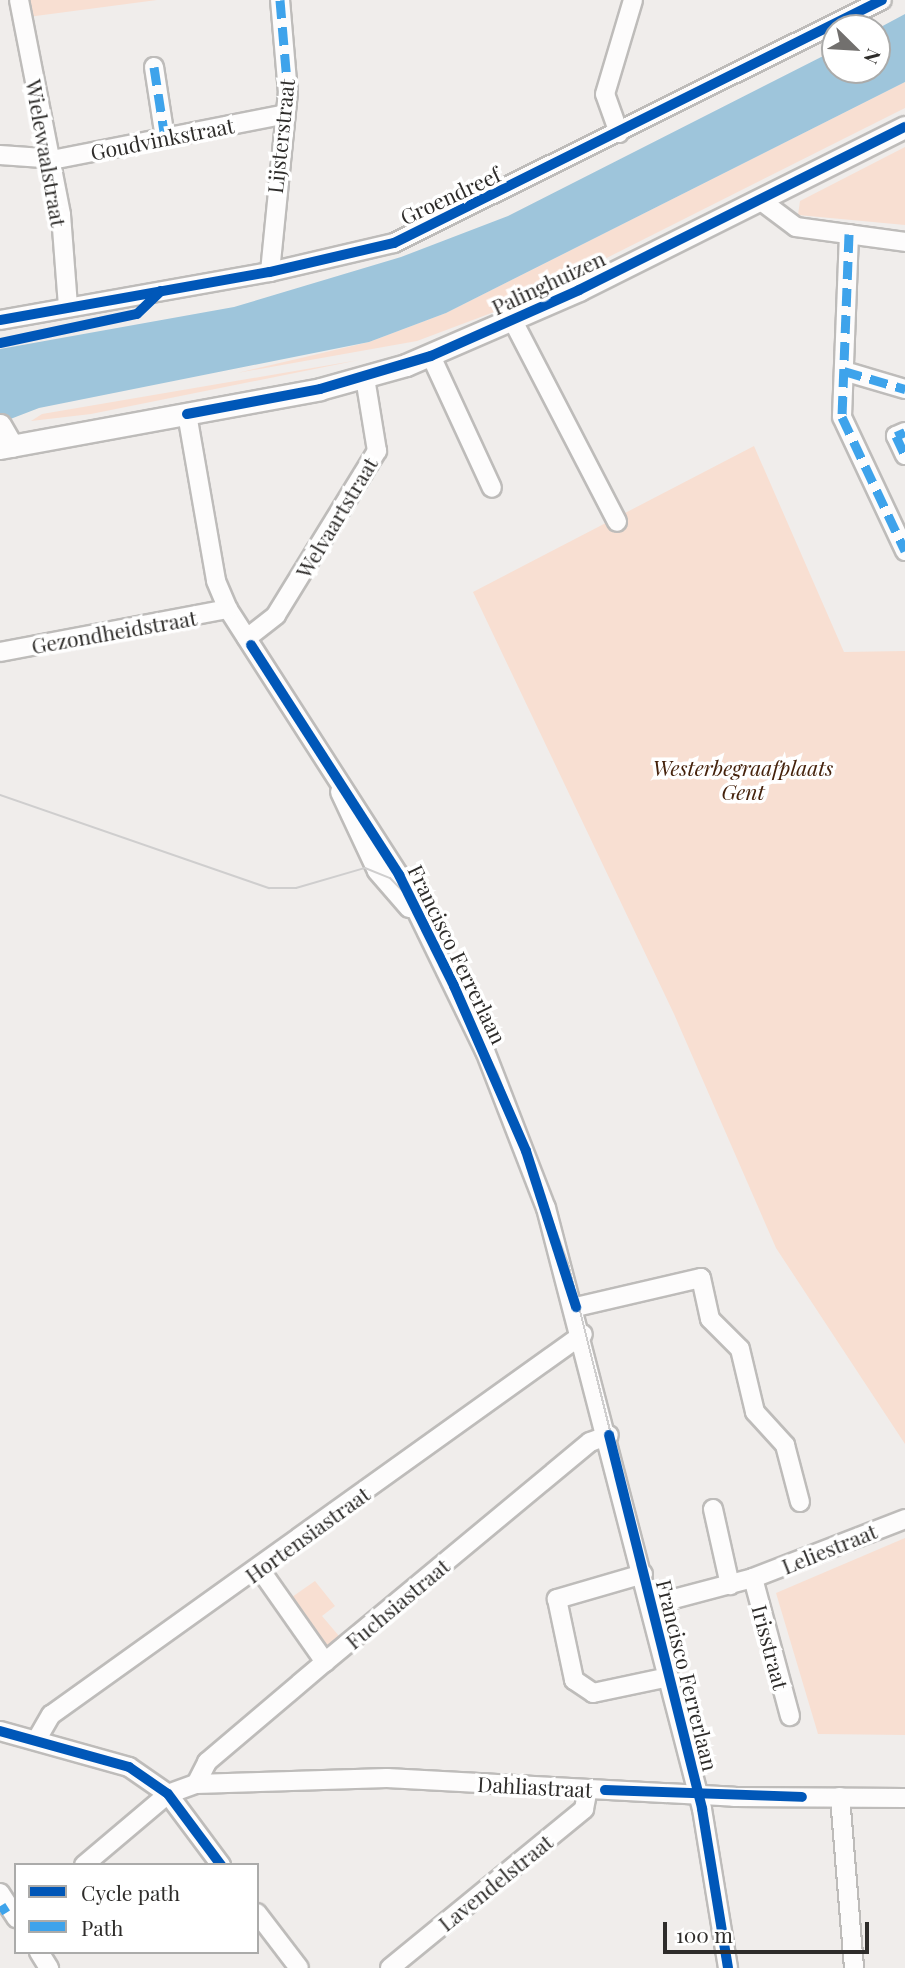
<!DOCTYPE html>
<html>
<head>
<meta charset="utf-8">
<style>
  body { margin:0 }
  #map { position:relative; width:905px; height:1968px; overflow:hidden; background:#f0edeb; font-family:"Playfair Display",serif }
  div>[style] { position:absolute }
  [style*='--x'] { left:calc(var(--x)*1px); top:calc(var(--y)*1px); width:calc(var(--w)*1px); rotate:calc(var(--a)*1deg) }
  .green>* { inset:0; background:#f8dfd2 }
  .water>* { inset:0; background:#9ec5db }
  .roads { filter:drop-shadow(2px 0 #bebcba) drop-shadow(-2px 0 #bebcba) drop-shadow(0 2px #bebcba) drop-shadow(0 -2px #bebcba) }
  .minor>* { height:18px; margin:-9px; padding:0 9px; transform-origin:9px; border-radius:9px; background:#fdfcfc }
  .major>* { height:21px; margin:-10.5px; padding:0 10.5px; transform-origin:10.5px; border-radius:10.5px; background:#fdfcfc }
  .tram>* { height:2px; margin:-1px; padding:0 1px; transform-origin:1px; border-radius:1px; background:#cfcece }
  .quiet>* { height:9px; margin-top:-4.5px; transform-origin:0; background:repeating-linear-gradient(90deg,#3ea3eb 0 18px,transparent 0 27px) }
  .cycleway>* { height:10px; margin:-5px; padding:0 5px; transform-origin:5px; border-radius:5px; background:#0057b8 }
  span { translate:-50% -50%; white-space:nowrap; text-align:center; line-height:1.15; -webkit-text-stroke:7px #fff; paint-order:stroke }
  .street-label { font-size:21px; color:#2e2c2a }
  .park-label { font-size:21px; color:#45220c; font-style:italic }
  .legend { position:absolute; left:14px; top:1863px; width:245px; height:91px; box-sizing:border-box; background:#fff; border:2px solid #ababaa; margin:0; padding:9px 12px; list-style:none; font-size:21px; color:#2e2c2a }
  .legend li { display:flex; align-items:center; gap:14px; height:35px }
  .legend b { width:35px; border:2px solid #ababaa }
  .north { position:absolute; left:821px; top:14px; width:70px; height:70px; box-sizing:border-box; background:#fff; border:2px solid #ababaa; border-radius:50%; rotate:114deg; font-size:19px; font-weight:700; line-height:28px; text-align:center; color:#2e2c2a }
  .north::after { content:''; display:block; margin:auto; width:24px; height:32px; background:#72706e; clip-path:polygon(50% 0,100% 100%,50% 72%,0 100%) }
  .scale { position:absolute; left:663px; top:1922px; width:206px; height:32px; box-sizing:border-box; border:4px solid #2e2c2a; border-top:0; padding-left:9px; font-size:21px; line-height:24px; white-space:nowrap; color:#2e2c2a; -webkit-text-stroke:5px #fff; paint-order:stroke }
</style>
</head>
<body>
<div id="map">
  <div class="green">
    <div style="clip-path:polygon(28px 0,157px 0,28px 17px)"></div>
    <div style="clip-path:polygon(905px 82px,905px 108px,515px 304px,417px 341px,237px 373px,369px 342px,446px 313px)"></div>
    <div style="clip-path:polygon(905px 147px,905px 225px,798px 215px,800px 201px)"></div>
    <div style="clip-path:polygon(359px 360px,91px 414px,31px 421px,42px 414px)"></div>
    <div style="clip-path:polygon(754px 446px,844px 652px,905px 651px,905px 1444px,776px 1248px,674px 1014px,473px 592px)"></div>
    <div style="clip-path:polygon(905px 1538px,905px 1735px,818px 1734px,776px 1593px)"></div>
    <div style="clip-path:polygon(315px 1581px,335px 1606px,322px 1616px,339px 1636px,327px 1646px,292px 1597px)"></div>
  </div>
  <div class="water">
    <div style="clip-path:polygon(905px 14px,905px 82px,446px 313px,369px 342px,39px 408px,0 423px,0 349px,234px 307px,401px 257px,508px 216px,835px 50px,835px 70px,877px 70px,877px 29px)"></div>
  </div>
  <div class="roads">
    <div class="minor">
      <div style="--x:19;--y:0;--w:219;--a:78.9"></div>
      <div style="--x:61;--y:215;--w:92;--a:85.6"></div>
      <div style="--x:154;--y:67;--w:72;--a:81.2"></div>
      <div style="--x:619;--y:133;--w:41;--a:-109.7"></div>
      <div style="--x:605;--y:94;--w:98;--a:-73.4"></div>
      <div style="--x:0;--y:155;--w:57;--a:4"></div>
      <div style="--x:57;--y:159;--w:228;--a:-11.1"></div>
      <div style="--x:760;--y:200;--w:45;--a:36.9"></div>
      <div style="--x:796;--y:227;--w:110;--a:7.8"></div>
      <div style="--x:849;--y:234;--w:183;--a:92.2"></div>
      <div style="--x:842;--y:417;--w:148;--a:64.8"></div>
      <div style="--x:270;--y:272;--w:180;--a:-84.3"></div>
      <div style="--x:288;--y:93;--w:93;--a:-94.9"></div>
      <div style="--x:0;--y:320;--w:274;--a:-10.1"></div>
      <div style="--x:270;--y:272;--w:127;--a:-13.2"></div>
      <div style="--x:394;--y:243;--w:545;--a:-26.47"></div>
      <div style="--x:513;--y:321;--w:226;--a:62.6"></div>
      <div style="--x:431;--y:356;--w:145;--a:65.2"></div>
      <div style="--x:844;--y:371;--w:64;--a:16.4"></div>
      <div style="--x:187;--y:414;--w:169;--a:80.1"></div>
      <div style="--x:216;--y:581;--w:30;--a:67"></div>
      <div style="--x:228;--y:609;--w:316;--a:57.3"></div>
      <div style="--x:399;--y:875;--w:196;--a:64"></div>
      <div style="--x:485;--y:1051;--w:168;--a:68.8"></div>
      <div style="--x:546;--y:1208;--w:621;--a:75.45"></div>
      <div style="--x:702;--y:1809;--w:161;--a:80.7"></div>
      <div style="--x:905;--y:432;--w:10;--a:156"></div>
      <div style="--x:896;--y:436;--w:21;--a:65"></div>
      <div style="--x:247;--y:638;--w:37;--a:-38"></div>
      <div style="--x:276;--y:615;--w:193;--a:-58.4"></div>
      <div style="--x:377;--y:451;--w:74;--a:-99.3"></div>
      <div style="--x:0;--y:652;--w:232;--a:-10.7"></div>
      <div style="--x:340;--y:792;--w:87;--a:64.9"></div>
      <div style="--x:377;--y:871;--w:49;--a:49.1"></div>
      <div style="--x:576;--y:1307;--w:128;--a:-13.1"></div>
      <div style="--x:701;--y:1278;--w:42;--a:77.6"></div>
      <div style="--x:710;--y:1319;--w:42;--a:45"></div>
      <div style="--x:740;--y:1349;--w:65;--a:76.6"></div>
      <div style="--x:755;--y:1412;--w:45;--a:47.7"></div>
      <div style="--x:785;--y:1445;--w:59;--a:75.3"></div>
      <div style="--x:713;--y:1509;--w:78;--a:77.4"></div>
      <div style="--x:259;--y:1568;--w:115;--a:54.9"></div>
      <div style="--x:643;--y:1574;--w:90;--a:163.8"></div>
      <div style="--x:557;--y:1599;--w:83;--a:78.1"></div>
      <div style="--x:574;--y:1680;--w:23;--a:34"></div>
      <div style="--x:593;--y:1693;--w:78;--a:-11.9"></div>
      <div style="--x:753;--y:1578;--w:143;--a:75"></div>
      <div style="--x:651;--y:1605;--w:106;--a:-14.8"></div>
      <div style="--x:753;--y:1578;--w:163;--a:-21.2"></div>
      <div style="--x:0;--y:1731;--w:134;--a:15.6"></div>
      <div style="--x:129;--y:1767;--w:47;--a:34.7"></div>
      <div style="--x:168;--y:1794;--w:89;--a:53.3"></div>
      <div style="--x:37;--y:1739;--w:28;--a:-60"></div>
      <div style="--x:51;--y:1715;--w:654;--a:-35.61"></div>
      <div style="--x:196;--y:1784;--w:25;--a:-63"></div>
      <div style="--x:207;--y:1762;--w:155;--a:-40.3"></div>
      <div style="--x:325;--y:1662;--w:344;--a:-39.7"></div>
      <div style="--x:590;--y:1442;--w:20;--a:-20"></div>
      <div style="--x:840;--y:1797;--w:172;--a:85.3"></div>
      <div style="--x:84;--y:1865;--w:110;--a:-40.2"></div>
      <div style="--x:168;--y:1794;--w:30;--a:-20"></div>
      <div style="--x:196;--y:1784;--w:191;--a:-1.8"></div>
      <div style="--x:387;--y:1778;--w:348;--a:3.1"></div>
      <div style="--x:734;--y:1797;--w:171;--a:0.3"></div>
      <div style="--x:0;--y:1893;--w:30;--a:57"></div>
      <div style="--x:257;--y:1913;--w:69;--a:52.6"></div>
      <div style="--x:39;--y:1952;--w:19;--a:58"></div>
      <div style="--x:390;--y:1968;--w:251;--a:-39.3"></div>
      <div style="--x:584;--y:1809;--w:20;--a:-79"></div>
    </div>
    <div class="major">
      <div style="--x:0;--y:425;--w:24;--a:60"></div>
      <div style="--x:0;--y:448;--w:325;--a:-10.4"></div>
      <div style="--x:320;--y:389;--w:89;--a:-15.6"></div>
      <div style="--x:406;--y:365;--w:189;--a:-23.4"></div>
      <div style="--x:579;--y:290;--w:364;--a:-26.6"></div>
    </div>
  </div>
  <div class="tram">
    <div style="--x:0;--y:795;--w:285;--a:19.1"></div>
    <div style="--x:269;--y:888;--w:27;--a:0"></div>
    <div style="--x:296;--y:888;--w:72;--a:-16.2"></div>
    <div style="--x:365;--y:868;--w:27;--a:22"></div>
    <div style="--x:390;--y:878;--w:29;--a:46"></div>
    <div style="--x:410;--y:899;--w:197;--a:63.4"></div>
    <div style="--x:498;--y:1075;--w:201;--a:69.6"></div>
    <div style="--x:568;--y:1263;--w:563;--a:75.91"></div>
    <div style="--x:705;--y:1809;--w:161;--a:81.1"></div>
  </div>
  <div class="quiet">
    <div style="--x:280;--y:0;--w:93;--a:85.1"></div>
    <div style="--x:288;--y:93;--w:23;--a:108"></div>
    <div style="--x:154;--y:67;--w:72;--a:81.2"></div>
    <div style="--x:849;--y:234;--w:183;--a:92.2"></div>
    <div style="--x:842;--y:417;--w:148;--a:64.8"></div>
    <div style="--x:844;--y:371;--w:64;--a:16.4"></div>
    <div style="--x:905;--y:432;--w:10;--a:156"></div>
    <div style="--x:896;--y:436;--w:21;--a:65"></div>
    <div style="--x:0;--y:1911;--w:9;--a:-32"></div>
  </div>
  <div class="cycleway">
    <div style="--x:0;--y:320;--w:274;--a:-10.1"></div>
    <div style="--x:270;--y:272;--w:127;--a:-13.2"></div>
    <div style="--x:394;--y:243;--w:545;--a:-26.47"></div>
    <div style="--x:0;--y:343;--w:140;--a:-12"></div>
    <div style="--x:137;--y:314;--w:33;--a:-44"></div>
    <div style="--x:187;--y:414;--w:135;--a:-10.6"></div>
    <div style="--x:320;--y:389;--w:116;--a:-16.6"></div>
    <div style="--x:431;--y:356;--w:162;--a:-24"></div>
    <div style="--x:579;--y:290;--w:364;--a:-26.6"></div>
    <div style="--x:251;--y:645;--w:274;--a:57.2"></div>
    <div style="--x:399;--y:875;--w:124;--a:63.6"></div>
    <div style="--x:454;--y:986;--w:180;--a:66.4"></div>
    <div style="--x:526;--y:1151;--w:164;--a:72.2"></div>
    <div style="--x:609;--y:1435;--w:385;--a:76"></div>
    <div style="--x:702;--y:1809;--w:161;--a:80.7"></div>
    <div style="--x:0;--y:1731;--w:134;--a:15.6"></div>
    <div style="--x:129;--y:1767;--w:47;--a:34.7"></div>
    <div style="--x:168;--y:1794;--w:89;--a:53.3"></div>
    <div style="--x:605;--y:1790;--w:197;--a:2"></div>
  </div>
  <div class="street-label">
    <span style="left:280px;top:136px;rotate:-84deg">Lijsterstraat</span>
    <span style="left:162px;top:138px;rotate:-11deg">Goudvinkstraat</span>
    <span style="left:47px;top:153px;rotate:80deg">Wielewaalstraat</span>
    <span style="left:450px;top:195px;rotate:-25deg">Groendreef</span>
    <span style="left:548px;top:282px;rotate:-25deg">Palinghuizen</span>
    <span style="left:336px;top:517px;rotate:-59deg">Welvaartstraat</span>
    <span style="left:114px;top:631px;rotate:-10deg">Gezondheidstraat</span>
    <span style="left:458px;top:954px;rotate:64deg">Francisco Ferrerlaan</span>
    <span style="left:307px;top:1534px;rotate:-36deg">Hortensiastraat</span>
    <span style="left:829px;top:1548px;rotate:-22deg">Leliestraat</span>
    <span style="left:397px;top:1603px;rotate:-40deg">Fuchsiastraat</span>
    <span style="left:771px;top:1647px;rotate:75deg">Irisstraat</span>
    <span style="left:688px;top:1675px;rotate:76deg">Francisco Ferrerlaan</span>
    <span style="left:535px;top:1786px;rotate:3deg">Dahliastraat</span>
    <span style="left:495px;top:1882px;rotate:-39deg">Lavendelstraat</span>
  </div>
  <div class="park-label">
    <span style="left:743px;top:779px">Westerbegraafplaats<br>Gent</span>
  </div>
  <ul class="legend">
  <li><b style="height:9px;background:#0057b8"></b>Cycle path</li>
  <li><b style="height:9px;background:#3ea3eb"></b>Path</li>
  </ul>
  <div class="north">N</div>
  <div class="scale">100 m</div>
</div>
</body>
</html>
